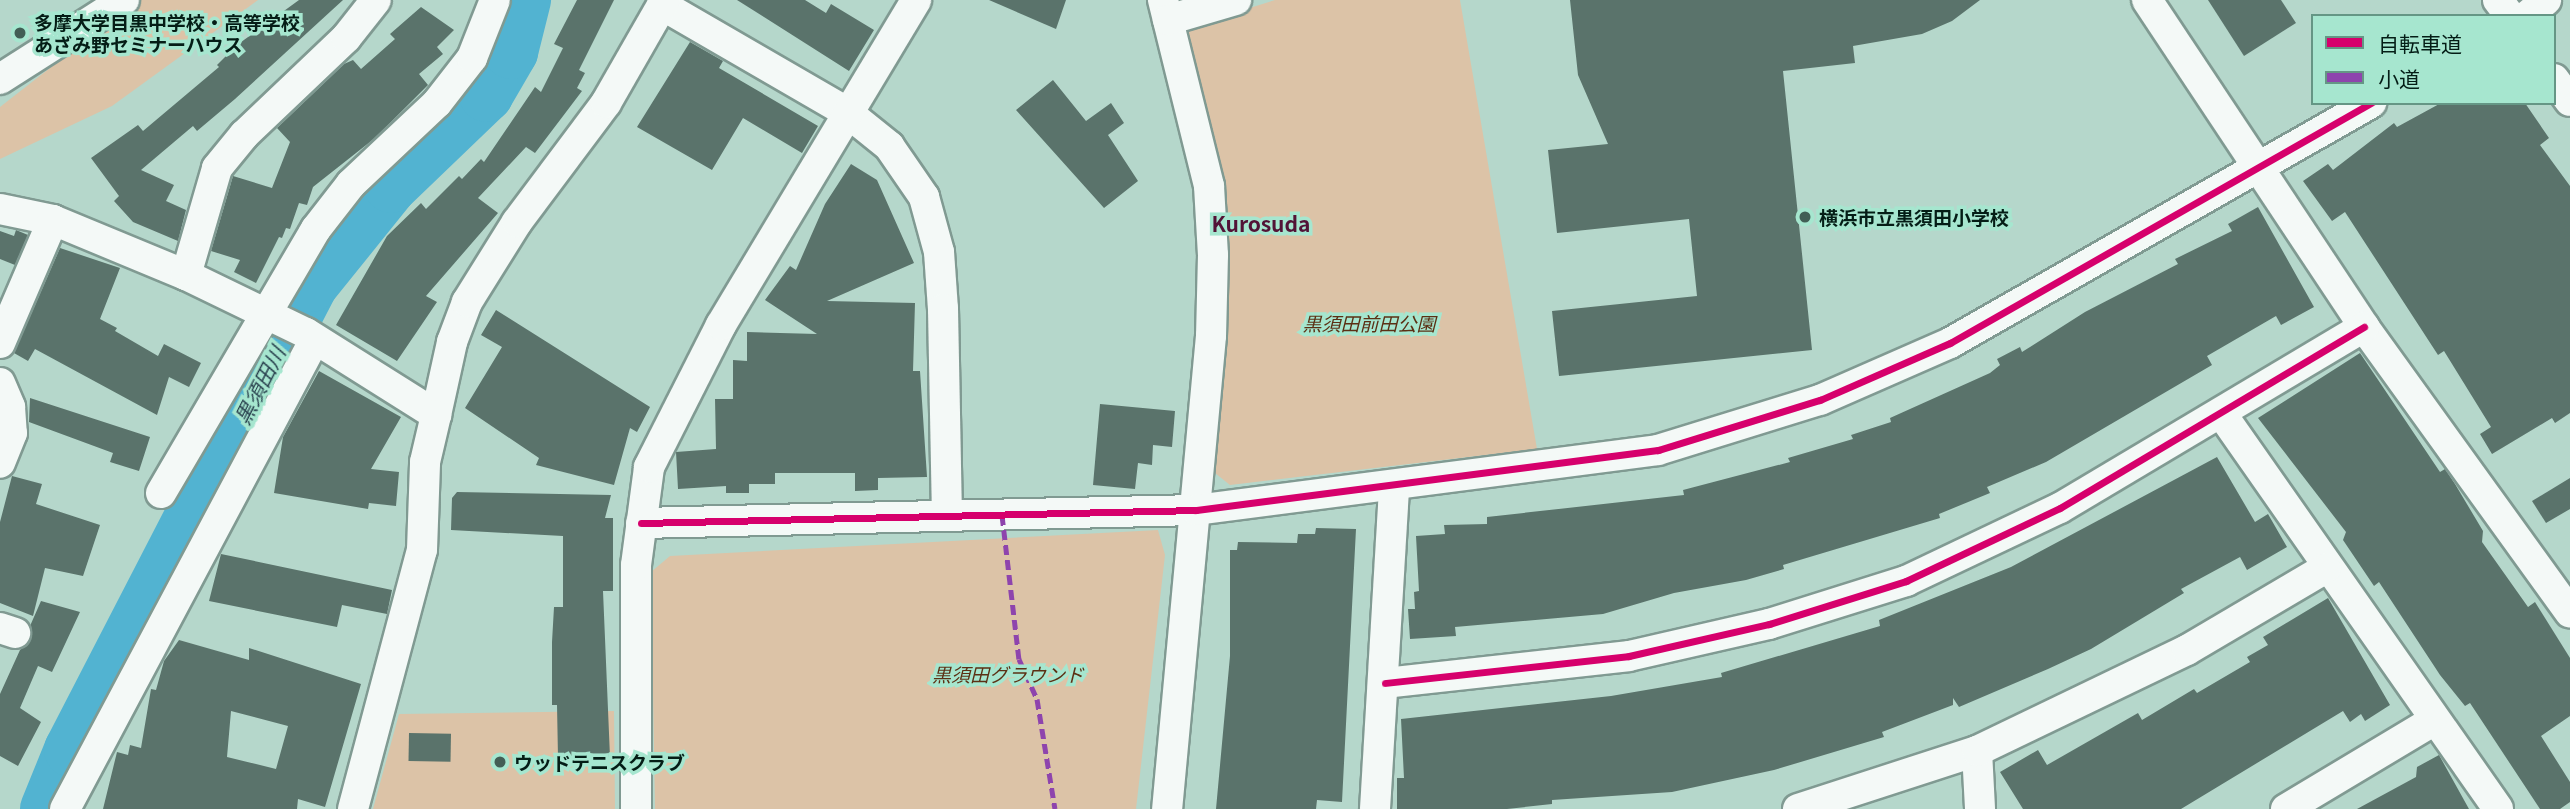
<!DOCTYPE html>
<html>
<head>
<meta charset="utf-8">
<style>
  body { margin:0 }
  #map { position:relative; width:2570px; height:809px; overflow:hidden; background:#b5d7cb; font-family:Georgia,"Noto Sans JP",serif }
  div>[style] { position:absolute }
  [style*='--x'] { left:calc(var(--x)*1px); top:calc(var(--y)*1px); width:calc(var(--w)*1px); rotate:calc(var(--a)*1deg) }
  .green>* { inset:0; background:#dcc3a7 }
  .river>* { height:54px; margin:-27px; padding:0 27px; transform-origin:27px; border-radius:27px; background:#52b3d1 }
  .building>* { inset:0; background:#5a736b; transform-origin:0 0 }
  .roads { filter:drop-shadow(2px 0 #809a92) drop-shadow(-2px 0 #809a92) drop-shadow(0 2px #809a92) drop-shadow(0 -2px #809a92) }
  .minor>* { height:30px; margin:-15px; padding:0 15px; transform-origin:15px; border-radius:15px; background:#f4f9f7 }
  .quiet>* { height:5px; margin-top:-2.5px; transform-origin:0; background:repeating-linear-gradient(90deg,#8e44ad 0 10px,transparent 0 15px) }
  .cycleway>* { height:7px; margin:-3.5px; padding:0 3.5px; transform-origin:3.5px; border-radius:3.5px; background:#d6006c }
  .dots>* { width:19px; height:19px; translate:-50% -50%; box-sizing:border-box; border:4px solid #a6e6cf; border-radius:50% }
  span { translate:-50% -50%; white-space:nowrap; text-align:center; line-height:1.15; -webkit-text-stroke:7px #a6e6cf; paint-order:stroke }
  .poi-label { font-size:19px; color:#041d16; font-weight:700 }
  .left { translate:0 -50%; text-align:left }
  .park-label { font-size:19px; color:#5b3014; font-style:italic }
  .neighbourhood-label { font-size:21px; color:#521336; font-weight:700 }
  .water-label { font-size:21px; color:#28404d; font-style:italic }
  .legend { position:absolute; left:2311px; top:14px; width:245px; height:91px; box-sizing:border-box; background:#a6e6cf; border:2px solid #659685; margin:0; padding:9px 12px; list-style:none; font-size:21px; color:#041d16 }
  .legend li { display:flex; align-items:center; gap:14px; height:35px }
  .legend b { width:35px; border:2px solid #659685 }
</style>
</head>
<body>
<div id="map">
  <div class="green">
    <div style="clip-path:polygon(137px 0,258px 0,112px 106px,0 159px,0 107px)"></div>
    <div style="clip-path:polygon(1275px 0,1460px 0,1537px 449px,1230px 485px,1215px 473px,1225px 331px,1180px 30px)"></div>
    <div style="clip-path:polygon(1158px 530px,1165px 555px,1136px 809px,655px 809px,651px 572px,670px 556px)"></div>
    <div style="clip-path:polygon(614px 711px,615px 809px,373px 809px,399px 714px)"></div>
  </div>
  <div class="river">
    <div style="--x:47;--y:809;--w:64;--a:-67.9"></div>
    <div style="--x:71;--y:750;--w:523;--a:-62.7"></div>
    <div style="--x:311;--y:285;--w:127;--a:-51.1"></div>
    <div style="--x:391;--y:186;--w:132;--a:-43.8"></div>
    <div style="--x:486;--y:95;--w:50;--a:-59.8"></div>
    <div style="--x:511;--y:52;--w:54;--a:-76"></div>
  </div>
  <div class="building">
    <div style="clip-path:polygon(299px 0,343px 0,235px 99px,197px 131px,193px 126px,141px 170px,174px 185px,166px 201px,186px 210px,178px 241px,133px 222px,114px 201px,119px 196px,91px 158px,138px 125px,143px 131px,219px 67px,217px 65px,237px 45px)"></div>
    <div style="clip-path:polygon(577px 0,614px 0,579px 70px,585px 73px,577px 88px,582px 91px,535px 153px,526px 147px,478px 198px,498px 213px,426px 296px,437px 302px,397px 361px,336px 325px,387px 236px,421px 203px,426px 209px,459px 176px,462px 179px,481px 159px,484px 162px,535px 87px,541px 92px,563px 48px,554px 44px)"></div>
    <div style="clip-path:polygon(737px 0,805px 0,826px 13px,831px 4px,874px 30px,849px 71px)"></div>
    <div style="clip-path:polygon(989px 0,1066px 0,1056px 29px)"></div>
    <div style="clip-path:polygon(1570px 0,1980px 0,1952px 21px,1922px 34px,1853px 46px,1855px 63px,1783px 71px,1812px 350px,1559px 376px,1552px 311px,1697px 296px,1689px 219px,1557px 233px,1548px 150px,1608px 144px,1578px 75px)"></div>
    <div style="clip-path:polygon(2208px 0,2281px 0,2296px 23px,2244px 56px)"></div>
    <div style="clip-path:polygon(421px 7px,454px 30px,437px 47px,443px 54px,419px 74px,428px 85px,375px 138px,313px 187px,307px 205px,299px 203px,290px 229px,286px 228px,282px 238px,279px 237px,256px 283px,234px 272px,240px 260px,211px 251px,233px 176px,272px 188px,290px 142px,277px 128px,344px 64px,353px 60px,361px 69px,395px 39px,390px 34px)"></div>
    <div style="clip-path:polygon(690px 42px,723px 61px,719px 68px,818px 126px,802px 153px,743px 118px,712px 170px,637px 127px)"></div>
    <div style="clip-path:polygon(1053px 80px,1086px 121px,1111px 103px,1124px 123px,1108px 135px,1138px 181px,1104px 208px,1016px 110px)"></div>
    <div style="clip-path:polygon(2441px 103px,2525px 103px,2549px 138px,2540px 145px,2570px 186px,2570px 413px,2555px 423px,2552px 418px,2492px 454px,2480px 434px,2491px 427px,2444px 351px,2438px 355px,2345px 212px,2332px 221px,2303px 181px,2328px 164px,2333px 170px,2394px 123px,2397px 127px)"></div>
    <div style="clip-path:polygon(851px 164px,877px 180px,914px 263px,827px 301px,915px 303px,913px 371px,920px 371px,927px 477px,878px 478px,878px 490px,855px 491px,855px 473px,775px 473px,775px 484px,749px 484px,749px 493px,726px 493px,726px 486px,678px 489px,676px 452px,716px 449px,715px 399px,733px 399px,733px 360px,747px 361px,747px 332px,817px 334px,765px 300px,790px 266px,796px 270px,825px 204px)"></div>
    <div style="clip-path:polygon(2258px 207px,2314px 307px,2281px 325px,2276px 316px,2207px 356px,2212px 365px,2046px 462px,1987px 487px,1990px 493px,1939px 514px,1940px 518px,1783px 565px,1784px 569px,1746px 580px,1674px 593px,1603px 614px,1455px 627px,1456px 636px,1410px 639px,1408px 609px,1415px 609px,1414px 592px,1419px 591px,1416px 536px,1445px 534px,1444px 525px,1487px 524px,1487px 517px,1684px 495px,1683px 490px,1790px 462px,1788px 458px,1853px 439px,1851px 435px,1891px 422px,1890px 418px,1990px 373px,2000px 365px,1997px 359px,2020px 347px,2022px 352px,2085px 312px,2178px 264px,2175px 259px,2232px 231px,2228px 224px)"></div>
    <div style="clip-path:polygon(0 231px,14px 236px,16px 230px,28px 235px,15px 265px,0 259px)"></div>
    <div style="clip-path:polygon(60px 248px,120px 268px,100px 319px,117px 328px,115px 331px,158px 356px,164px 344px,201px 363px,189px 387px,169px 377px,157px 415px,35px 349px,28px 361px,14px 353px)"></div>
    <div style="clip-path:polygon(496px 310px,650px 407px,637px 432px,630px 428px,614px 485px,536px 465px,539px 458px,465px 408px,502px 347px,481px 335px)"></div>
    <div style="clip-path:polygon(2360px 353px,2440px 472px,2445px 469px,2455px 484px,2483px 531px,2482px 542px,2528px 607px,2535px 602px,2570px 658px,2570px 716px,2541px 736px,2570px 782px,2570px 802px,2560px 809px,2540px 809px,2470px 703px,2465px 706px,2440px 675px,2379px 582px,2374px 586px,2343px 540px,2346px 532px,2258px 418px)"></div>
    <div style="clip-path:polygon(319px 371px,401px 417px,371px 469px,399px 472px,396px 506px,369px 503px,368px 509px,274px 493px,283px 437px)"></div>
    <div style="clip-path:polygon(30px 398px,150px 437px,139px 471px,110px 462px,113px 453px,29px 422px)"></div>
    <div style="clip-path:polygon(1100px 404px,1175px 411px,1172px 447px,1153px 445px,1152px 465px,1138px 463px,1135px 489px,1093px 485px)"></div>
    <div style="clip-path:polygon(2217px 457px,2255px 522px,2268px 514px,2287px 547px,2247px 570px,2240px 557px,2181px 589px,2184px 593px,2091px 649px,2048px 669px,1959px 707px,1953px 698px,1953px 705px,1882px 732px,1884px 737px,1774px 770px,1672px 792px,1552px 800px,1552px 804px,1507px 809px,1397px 809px,1397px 778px,1404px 778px,1401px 719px,1611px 696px,1722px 677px,1721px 673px,1880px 626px,1879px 620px,2011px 567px)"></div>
    <div style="clip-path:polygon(12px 476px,42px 484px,36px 504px,100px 525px,83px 576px,45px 568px,33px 616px,0 603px,0 522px)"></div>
    <div style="clip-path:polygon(2570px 478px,2570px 509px,2546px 523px,2532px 501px)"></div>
    <div style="clip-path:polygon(457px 492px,611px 495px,605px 518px,613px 518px,613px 591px,603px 591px,610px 757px,558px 758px,557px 705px,552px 705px,552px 642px,554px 607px,563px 607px,563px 536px,451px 530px,452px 498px)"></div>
    <div style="clip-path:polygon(1316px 528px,1356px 529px,1342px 802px,1317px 800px,1316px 809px,1216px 809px,1230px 656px,1230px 550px,1237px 550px,1238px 542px,1297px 543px,1298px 534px,1315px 534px)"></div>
    <div style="clip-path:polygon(221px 554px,392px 590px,387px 614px,342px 605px,337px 627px,209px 601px)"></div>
    <div style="clip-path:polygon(2328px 598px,2390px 705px,2365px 721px,2361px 714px,2350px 722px,2343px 711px,2181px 809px,2023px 809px,2000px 772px,2038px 750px,2047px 765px,2138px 713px,2142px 720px,2194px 689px,2197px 693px,2250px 662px,2247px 657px,2268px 645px,2263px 637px)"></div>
    <div style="clip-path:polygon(41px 601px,80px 612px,52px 672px,38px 666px,20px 708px,41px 722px,18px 766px,0 756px,0 694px,20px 650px,31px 639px,30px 626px)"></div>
    <div style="clip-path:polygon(evenodd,179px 640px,249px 660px,249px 648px,361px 684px,325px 807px,298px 799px,297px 809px,103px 809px,117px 752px,128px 755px,130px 745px,141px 748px,151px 689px,156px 690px,164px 661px,179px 640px,231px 711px,288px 726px,276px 769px,227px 757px,231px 711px)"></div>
    <div style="left:409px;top:733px;width:42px;height:28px;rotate:1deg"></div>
    <div style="clip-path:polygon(2439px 755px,2469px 809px,2357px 809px,2416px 777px,2417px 767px)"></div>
  </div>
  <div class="roads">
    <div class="minor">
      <div style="--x:1163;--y:0;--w:192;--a:76.1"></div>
      <div style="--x:1209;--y:186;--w:69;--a:86.7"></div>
      <div style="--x:1213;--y:255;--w:81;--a:91.4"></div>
      <div style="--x:1211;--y:336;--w:475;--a:95.3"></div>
      <div style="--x:2147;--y:0;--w:392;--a:56.4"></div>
      <div style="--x:2364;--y:327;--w:352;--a:54.2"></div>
      <div style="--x:2498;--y:0;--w:20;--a:53"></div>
      <div style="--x:662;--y:5;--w:215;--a:30.1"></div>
      <div style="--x:848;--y:113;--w:53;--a:38.8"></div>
      <div style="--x:889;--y:146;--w:62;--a:55.5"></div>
      <div style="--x:924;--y:197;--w:57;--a:74.7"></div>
      <div style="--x:939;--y:252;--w:57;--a:86"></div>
      <div style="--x:943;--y:309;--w:205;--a:88.9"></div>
      <div style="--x:2527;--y:16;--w:25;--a:-40"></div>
      <div style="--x:1168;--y:20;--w:71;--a:-16.4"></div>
      <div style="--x:0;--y:79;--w:147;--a:-32.5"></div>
      <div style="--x:2554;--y:79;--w:27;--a:54"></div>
      <div style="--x:0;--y:209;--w:54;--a:11.7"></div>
      <div style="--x:53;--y:220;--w:144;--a:22.5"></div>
      <div style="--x:186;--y:275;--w:133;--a:25.8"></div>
      <div style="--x:306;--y:333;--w:154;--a:32.2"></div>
      <div style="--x:436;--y:415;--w:75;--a:-77.6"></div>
      <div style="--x:452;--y:342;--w:43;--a:-69.4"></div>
      <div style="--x:467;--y:302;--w:94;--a:-58"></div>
      <div style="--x:517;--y:222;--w:149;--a:-53.2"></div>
      <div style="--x:606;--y:103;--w:119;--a:-60.2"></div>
      <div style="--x:186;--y:275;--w:111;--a:-73.8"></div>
      <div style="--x:217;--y:168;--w:43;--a:-50.7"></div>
      <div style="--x:244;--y:135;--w:141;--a:-43.6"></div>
      <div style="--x:346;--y:38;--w:48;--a:-51.7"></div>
      <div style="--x:0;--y:343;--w:134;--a:-66.7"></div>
      <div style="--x:0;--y:383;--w:26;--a:67"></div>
      <div style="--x:10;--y:407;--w:26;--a:86"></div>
      <div style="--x:12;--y:433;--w:32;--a:112"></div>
      <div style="--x:2221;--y:413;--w:483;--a:55"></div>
      <div style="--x:161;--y:493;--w:306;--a:-59.6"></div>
      <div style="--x:316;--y:229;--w:57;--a:-52.1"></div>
      <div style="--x:351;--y:184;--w:118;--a:-43.3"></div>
      <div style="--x:437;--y:103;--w:57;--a:-52.1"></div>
      <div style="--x:472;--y:58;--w:62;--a:-68.4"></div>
      <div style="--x:641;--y:523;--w:555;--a:-1.34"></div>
      <div style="--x:1196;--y:510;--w:466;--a:-7.4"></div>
      <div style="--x:1658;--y:450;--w:170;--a:-17.2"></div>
      <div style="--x:1820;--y:400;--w:142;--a:-23.7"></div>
      <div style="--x:1950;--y:343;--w:485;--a:-29.7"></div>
      <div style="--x:0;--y:628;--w:16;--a:18"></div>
      <div style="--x:1385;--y:683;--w:245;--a:-6.3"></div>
      <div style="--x:1629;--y:656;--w:144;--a:-12.9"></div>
      <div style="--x:1769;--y:624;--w:144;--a:-17.4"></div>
      <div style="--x:1906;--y:581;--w:170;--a:-25.4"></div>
      <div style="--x:2060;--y:508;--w:354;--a:-30.8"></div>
      <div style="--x:1977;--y:751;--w:58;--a:87"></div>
      <div style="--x:65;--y:809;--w:532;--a:-61.99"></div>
      <div style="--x:353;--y:809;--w:268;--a:-75.1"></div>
      <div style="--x:422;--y:550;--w:88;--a:-88"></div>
      <div style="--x:425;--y:462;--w:48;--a:-76.8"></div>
      <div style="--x:636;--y:809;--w:244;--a:-90"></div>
      <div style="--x:636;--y:565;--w:99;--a:-82.4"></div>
      <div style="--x:649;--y:467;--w:159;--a:-63.1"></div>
      <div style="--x:721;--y:325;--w:379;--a:-59"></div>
      <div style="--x:1375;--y:809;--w:324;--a:-86.6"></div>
      <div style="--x:1798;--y:809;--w:188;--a:-18"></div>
      <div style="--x:1977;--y:751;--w:233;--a:-25.7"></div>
      <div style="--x:2187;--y:650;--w:161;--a:-30.5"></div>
      <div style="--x:2286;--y:809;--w:171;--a:-30.9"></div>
    </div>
  </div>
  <div class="quiet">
    <div style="--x:1002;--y:515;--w:145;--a:83.3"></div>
    <div style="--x:1019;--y:659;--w:44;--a:65.8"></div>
    <div style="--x:1037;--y:699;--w:111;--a:80.7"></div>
  </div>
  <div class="cycleway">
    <div style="--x:641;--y:523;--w:555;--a:-1.34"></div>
    <div style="--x:1196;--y:510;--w:466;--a:-7.4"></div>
    <div style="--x:1658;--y:450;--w:170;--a:-17.2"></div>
    <div style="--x:1820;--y:400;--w:142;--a:-23.7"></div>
    <div style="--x:1950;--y:343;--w:485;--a:-29.7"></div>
    <div style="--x:1385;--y:683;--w:245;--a:-6.3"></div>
    <div style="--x:1629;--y:656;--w:144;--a:-12.9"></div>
    <div style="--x:1769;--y:624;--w:144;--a:-17.4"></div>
    <div style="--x:1906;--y:581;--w:170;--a:-25.4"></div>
    <div style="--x:2060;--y:508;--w:354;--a:-30.8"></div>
  </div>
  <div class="dots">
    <div style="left:20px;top:33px;background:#425e55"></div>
    <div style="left:1805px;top:217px;background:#425e55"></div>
    <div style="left:500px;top:762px;background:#425e55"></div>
  </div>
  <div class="poi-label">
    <span class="left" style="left:34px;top:33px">多摩大学目黒中学校・高等学校<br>あざみ野セミナーハウス</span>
    <span class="left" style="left:1819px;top:217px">横浜市立黒須田小学校</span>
    <span class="left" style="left:514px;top:762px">ウッドテニスクラブ</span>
  </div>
  <div class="park-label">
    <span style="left:1369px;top:323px">黒須田前田公園</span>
    <span style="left:1008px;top:674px">黒須田グラウンド</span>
  </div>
  <div class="neighbourhood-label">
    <span style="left:1261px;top:223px">Kurosuda</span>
  </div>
  <div class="water-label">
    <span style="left:259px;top:385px;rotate:-63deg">黒須田川</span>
  </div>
  <ul class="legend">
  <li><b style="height:9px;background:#d6006c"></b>自転車道</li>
  <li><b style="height:9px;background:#8e44ad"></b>小道</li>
  </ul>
</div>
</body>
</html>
